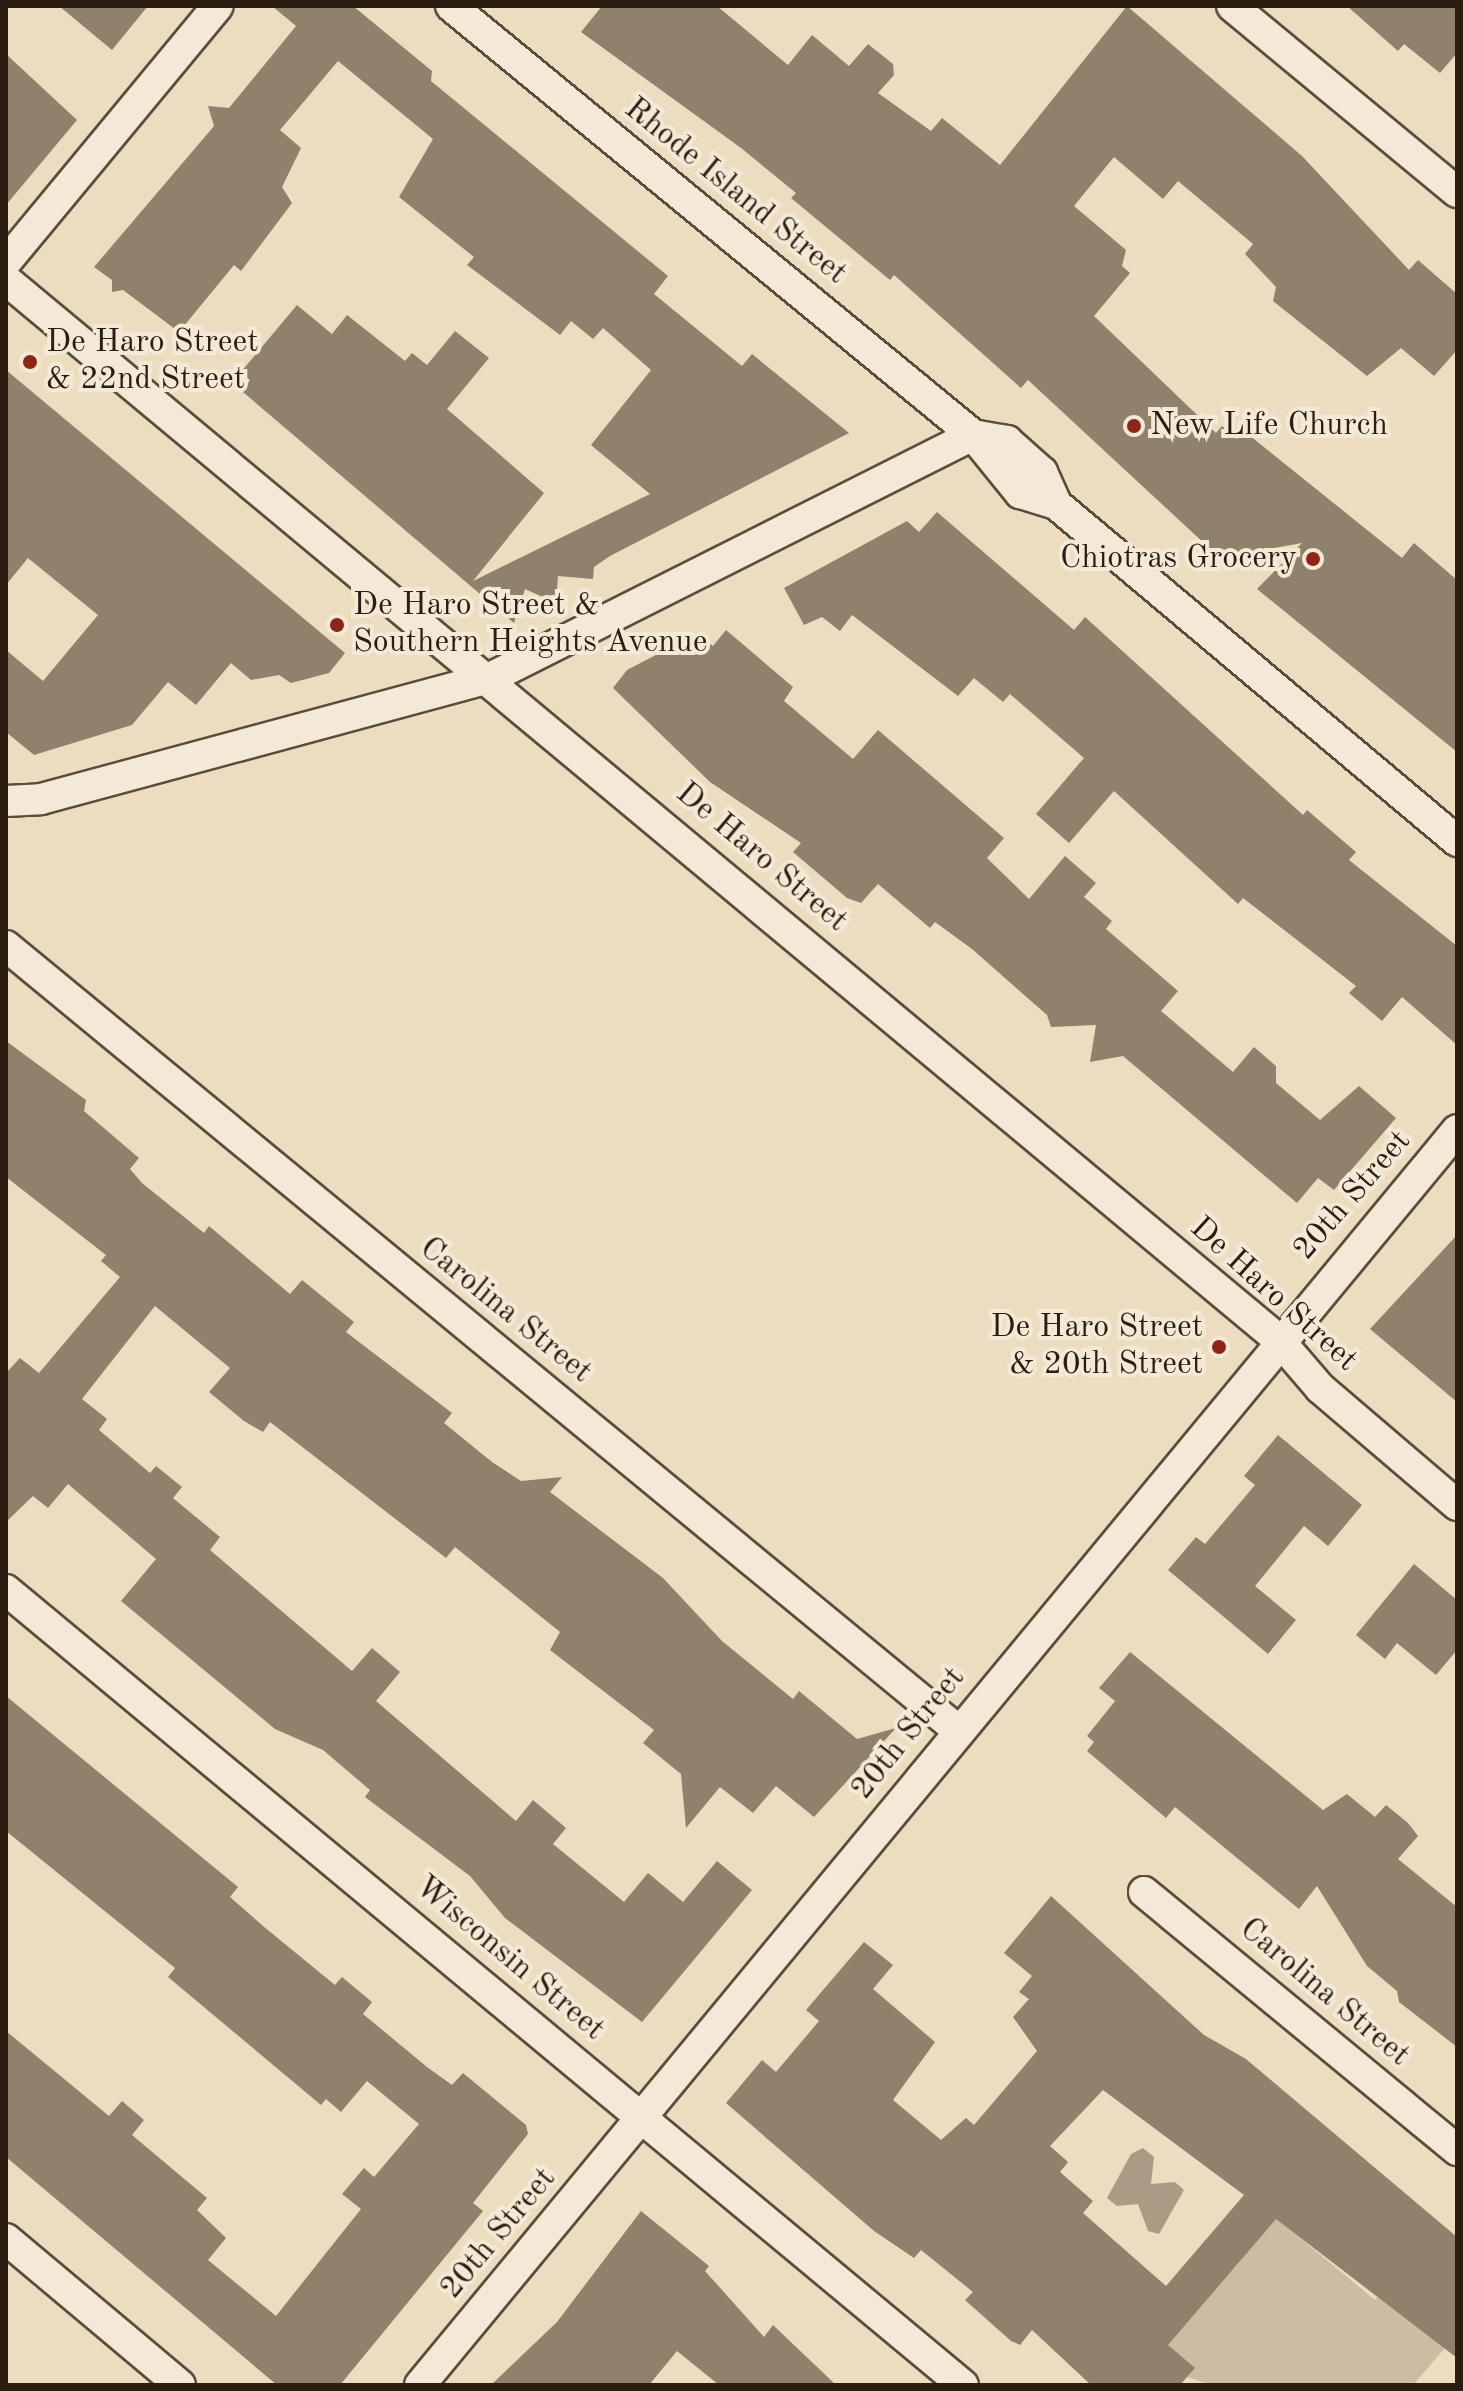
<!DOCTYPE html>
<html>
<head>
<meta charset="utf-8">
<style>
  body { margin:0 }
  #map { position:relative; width:1463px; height:2391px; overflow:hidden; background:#ecddc0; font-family:"Old Standard TT",serif }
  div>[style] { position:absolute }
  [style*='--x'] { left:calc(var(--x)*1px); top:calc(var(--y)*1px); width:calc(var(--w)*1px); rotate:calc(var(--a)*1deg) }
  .green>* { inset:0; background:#cbbca2 }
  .water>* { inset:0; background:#aa9c84 }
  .building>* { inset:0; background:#8f816c }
  .roads { filter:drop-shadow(2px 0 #5b4d3c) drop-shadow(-2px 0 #5b4d3c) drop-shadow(0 2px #5b4d3c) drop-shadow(0 -2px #5b4d3c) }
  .minor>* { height:30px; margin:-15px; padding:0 15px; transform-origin:15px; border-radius:15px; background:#f3e9d6 }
  .dots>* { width:22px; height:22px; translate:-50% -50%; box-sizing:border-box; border:4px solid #f3e9d6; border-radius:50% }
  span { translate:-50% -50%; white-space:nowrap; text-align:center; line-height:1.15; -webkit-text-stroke:8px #f3e9d6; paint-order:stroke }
  .street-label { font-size:32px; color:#2b1d10 }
  .poi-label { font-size:32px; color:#2b1d10 }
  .left { translate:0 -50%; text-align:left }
  .right { translate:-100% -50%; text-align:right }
  .frame { position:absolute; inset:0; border:8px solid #2b1d10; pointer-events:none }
</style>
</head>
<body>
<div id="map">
  <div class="green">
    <div style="clip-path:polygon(1271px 2214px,1375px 2300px,1382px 2292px,1445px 2348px,1413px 2385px,1212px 2385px,1187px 2377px,1194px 2369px,1164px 2342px,1238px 2264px)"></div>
  </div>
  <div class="water">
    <div style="clip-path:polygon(1143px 2148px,1154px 2157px,1151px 2184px,1175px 2182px,1184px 2190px,1159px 2234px,1148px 2231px,1138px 2204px,1117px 2206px,1107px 2198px,1131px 2154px)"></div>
  </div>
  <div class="building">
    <div style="clip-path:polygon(59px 6px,148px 6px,112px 50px)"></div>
    <div style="clip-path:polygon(272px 6px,353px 6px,432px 71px,431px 81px,668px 276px,654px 294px,742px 366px,752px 354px,849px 433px,610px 556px,594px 567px,593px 579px,558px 576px,556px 603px,525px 589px,514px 623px,243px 392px,250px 380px,240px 373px,297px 305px,332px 334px,347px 315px,405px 361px,412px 353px,427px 365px,455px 331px,489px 358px,447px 409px,544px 493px,473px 581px,650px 494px,591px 445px,651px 370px,603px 328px,593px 339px,571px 321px,560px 335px,467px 265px,474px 257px,399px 197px,433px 139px,338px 61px,280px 130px,301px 148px,282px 187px,292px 203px,241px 271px,234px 265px,179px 332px,123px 290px,112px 292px,112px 280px,94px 267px,214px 126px,208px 106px,229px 108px,296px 26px)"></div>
    <div style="clip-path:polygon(602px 6px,717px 6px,788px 65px,812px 35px,849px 66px,868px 44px,893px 64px,894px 75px,878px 93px,931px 131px,942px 118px,1000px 165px,1127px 6px,1302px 156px,1409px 270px,1418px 260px,1457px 294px,1457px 350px,1434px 376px,1401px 348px,1367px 376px,1273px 301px,1276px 287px,1245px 254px,1253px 244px,1178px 181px,1163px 199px,1114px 157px,1074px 206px,1126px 250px,1122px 266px,1130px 273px,1094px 316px,1216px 433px,1222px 426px,1237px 439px,1244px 431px,1402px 558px,1414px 543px,1457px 580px,1457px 752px,1257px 589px,1302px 543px,1220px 558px,1028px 380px,1021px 388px,894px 275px,890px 280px,791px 198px,796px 193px,741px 148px,581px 32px)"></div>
    <div style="clip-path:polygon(1347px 6px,1457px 6px,1457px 53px,1440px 73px,1404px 44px,1398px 51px)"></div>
    <div style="clip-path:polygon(6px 54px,77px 120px,6px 205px)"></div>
    <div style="clip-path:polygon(6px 370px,345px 653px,329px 673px,291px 683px,279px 675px,251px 680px,231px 663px,196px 705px,168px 682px,132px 725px,34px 755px,6px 732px,6px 650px,43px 681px,98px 615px,28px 558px,6px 585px)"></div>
    <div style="clip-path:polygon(937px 512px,1074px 630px,1085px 617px,1303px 815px,1307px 810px,1356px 852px,1349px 860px,1457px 946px,1457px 1045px,1402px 997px,1382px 1021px,1349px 993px,1356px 986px,1243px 898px,1238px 904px,1114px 791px,1069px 843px,1036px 814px,1084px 758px,1010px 694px,1003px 702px,974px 678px,958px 696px,852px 615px,840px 631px,822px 617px,804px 625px,784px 588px,907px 521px,919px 532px)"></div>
    <div style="clip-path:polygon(726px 630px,793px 687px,784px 701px,853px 759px,878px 730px,1004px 838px,987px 858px,1029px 899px,1065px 856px,1096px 883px,1084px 897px,1112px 921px,1106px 929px,1178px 991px,1161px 1011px,1233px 1072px,1254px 1047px,1276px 1066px,1276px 1083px,1320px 1120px,1359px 1086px,1396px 1118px,1334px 1190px,1318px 1178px,1297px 1203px,1123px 1056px,1090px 1062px,1096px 1025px,1051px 1027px,1047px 1015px,972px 949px,935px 922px,930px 928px,878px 884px,861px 903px,847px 898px,793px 852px,801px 843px,710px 782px,613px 688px,627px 670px,698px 633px,713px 646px)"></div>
    <div style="clip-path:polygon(6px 1041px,86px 1100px,84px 1111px,139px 1158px,130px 1169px,142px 1183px,204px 1233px,209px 1226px,290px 1294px,302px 1280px,354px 1322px,346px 1332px,452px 1413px,444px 1423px,492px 1462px,521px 1481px,562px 1477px,550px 1492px,663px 1578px,722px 1641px,793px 1699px,799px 1691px,857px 1739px,896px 1728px,814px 1817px,776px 1786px,753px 1813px,720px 1787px,686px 1828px,681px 1774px,643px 1743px,654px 1730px,550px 1650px,560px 1632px,455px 1547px,446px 1558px,270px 1422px,263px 1432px,244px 1421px,209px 1392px,230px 1368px,155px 1306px,82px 1399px,107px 1419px,99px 1430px,150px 1473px,156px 1466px,182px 1487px,173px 1498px,220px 1537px,210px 1550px,352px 1671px,372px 1648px,400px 1672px,376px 1701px,516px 1821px,533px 1800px,566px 1828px,553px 1844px,624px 1902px,648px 1873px,683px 1902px,717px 1861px,752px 1890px,642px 2022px,505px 1918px,470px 1876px,365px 1797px,370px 1790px,323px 1750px,275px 1729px,121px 1601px,156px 1559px,68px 1484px,48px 1508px,33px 1496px,6px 1522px,6px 1373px,20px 1358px,39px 1373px,120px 1277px,101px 1261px,106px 1255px,6px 1177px)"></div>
    <div style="clip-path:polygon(1457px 1235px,1457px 1402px,1370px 1329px)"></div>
    <div style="clip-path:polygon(1278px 1435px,1362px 1505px,1328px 1546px,1304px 1526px,1255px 1586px,1296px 1620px,1268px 1654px,1168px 1570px,1196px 1537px,1205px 1544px,1255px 1485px,1244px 1476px)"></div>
    <div style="clip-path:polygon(1414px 1564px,1457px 1600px,1457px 1650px,1436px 1675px,1397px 1643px,1385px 1659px,1356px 1635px)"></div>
    <div style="clip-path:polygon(1130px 1652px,1323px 1810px,1347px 1794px,1375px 1817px,1386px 1805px,1408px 1823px,1418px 1836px,1398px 1859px,1457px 1907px,1457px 2047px,1399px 2002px,1397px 1991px,1367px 1966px,1317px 1886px,1299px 1909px,1175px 1807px,1166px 1818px,1087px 1751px,1094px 1742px,1087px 1736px,1115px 1701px,1099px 1688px)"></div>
    <div style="clip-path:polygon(6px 1696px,238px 1887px,230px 1897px,263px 1926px,335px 1985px,342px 1977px,372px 2002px,363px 2014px,427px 2067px,452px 2085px,463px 2073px,526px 2125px,528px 2134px,473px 2203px,483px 2211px,340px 2385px,277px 2385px,6px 2157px,6px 2031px,109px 2116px,122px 2101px,144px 2120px,132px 2135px,207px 2198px,197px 2210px,226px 2238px,208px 2260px,276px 2316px,361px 2209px,342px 2194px,364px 2168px,374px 2177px,419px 2124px,367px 2081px,341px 2112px,326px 2099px,321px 2105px,168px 1977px,175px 1968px,6px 1831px)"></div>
    <div style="clip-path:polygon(evenodd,1051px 1896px,1204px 2035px,1246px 2059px,1457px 2237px,1457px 2358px,1276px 2219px,1168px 2345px,1195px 2368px,1180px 2385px,1091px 2385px,1032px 2330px,1020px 2345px,1011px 2341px,965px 2300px,973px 2292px,921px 2250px,914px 2258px,874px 2231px,726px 2103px,762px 2060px,776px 2072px,819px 2021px,806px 2010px,864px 1942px,893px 1965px,873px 1989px,935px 2042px,893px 2100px,941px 2140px,966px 2118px,974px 2125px,1037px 2051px,1013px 2017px,1029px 1999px,1019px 1992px,1032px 1976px,1004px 1953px,1051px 1896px,1103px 2090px,1244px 2195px,1166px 2286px,1083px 2213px,1093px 2201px,1060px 2172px,1068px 2162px,1050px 2146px,1103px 2090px)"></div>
    <div style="clip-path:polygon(641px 2211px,709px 2266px,705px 2271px,764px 2337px,773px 2325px,836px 2385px,719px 2385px,677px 2351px,649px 2385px,491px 2385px,557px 2322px)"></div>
  </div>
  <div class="roads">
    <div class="minor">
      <div style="--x:451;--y:6;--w:676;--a:39.41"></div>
      <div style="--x:973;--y:435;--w:75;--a:51"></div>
      <div style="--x:1020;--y:493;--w:38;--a:17"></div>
      <div style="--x:1056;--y:504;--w:524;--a:40.04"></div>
      <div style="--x:1232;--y:6;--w:292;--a:39.6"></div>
      <div style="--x:6;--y:262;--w:332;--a:-50.4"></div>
      <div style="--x:6;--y:280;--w:1655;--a:39.78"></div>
      <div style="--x:1278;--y:1339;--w:65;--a:49.4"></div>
      <div style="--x:1320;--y:1388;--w:180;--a:40.5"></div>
      <div style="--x:973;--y:435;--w:35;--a:10"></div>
      <div style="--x:1007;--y:441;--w:47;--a:41.5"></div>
      <div style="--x:1042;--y:472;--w:35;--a:66"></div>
      <div style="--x:6;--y:801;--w:35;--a:-3"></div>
      <div style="--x:41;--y:799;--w:465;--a:-15.1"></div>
      <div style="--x:490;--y:678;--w:541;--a:-26.71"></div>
      <div style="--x:6;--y:946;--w:1235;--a:39.48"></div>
      <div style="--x:6;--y:1590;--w:1244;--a:39.72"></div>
      <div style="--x:1144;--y:1892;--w:406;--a:39.5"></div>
      <div style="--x:6;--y:2239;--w:227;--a:40"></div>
      <div style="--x:420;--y:2385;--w:1628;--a:-50.43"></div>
    </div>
  </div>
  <div class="dots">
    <div style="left:30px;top:362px;background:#8f2418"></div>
    <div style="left:1134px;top:426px;background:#8f2418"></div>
    <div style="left:1313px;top:559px;background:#8f2418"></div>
    <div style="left:337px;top:625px;background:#8f2418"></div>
    <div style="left:1219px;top:1347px;background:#8f2418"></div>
  </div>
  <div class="street-label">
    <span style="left:735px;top:192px;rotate:39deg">Rhode Island Street</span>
    <span style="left:761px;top:858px;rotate:40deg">De Haro Street</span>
    <span style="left:1353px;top:1196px;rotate:-49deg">20th Street</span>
    <span style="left:1273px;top:1295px;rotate:42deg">De Haro Street</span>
    <span style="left:505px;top:1311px;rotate:39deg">Carolina Street</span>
    <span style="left:909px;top:1734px;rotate:-51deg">20th Street</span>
    <span style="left:509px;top:1959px;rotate:40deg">Wisconsin Street</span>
    <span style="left:1324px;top:1993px;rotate:40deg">Carolina Street</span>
    <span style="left:499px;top:2234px;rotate:-50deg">20th Street</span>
  </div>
  <div class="poi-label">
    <span class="left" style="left:46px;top:362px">De Haro Street<br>&amp; 22nd Street</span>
    <span class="left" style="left:1150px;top:426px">New Life Church</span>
    <span class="right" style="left:1297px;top:559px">Chiotras Grocery</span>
    <span class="left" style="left:353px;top:625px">De Haro Street &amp;<br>Southern Heights Avenue</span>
    <span class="right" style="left:1203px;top:1347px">De Haro Street<br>&amp; 20th Street</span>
  </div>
  <div class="frame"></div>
</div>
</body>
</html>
